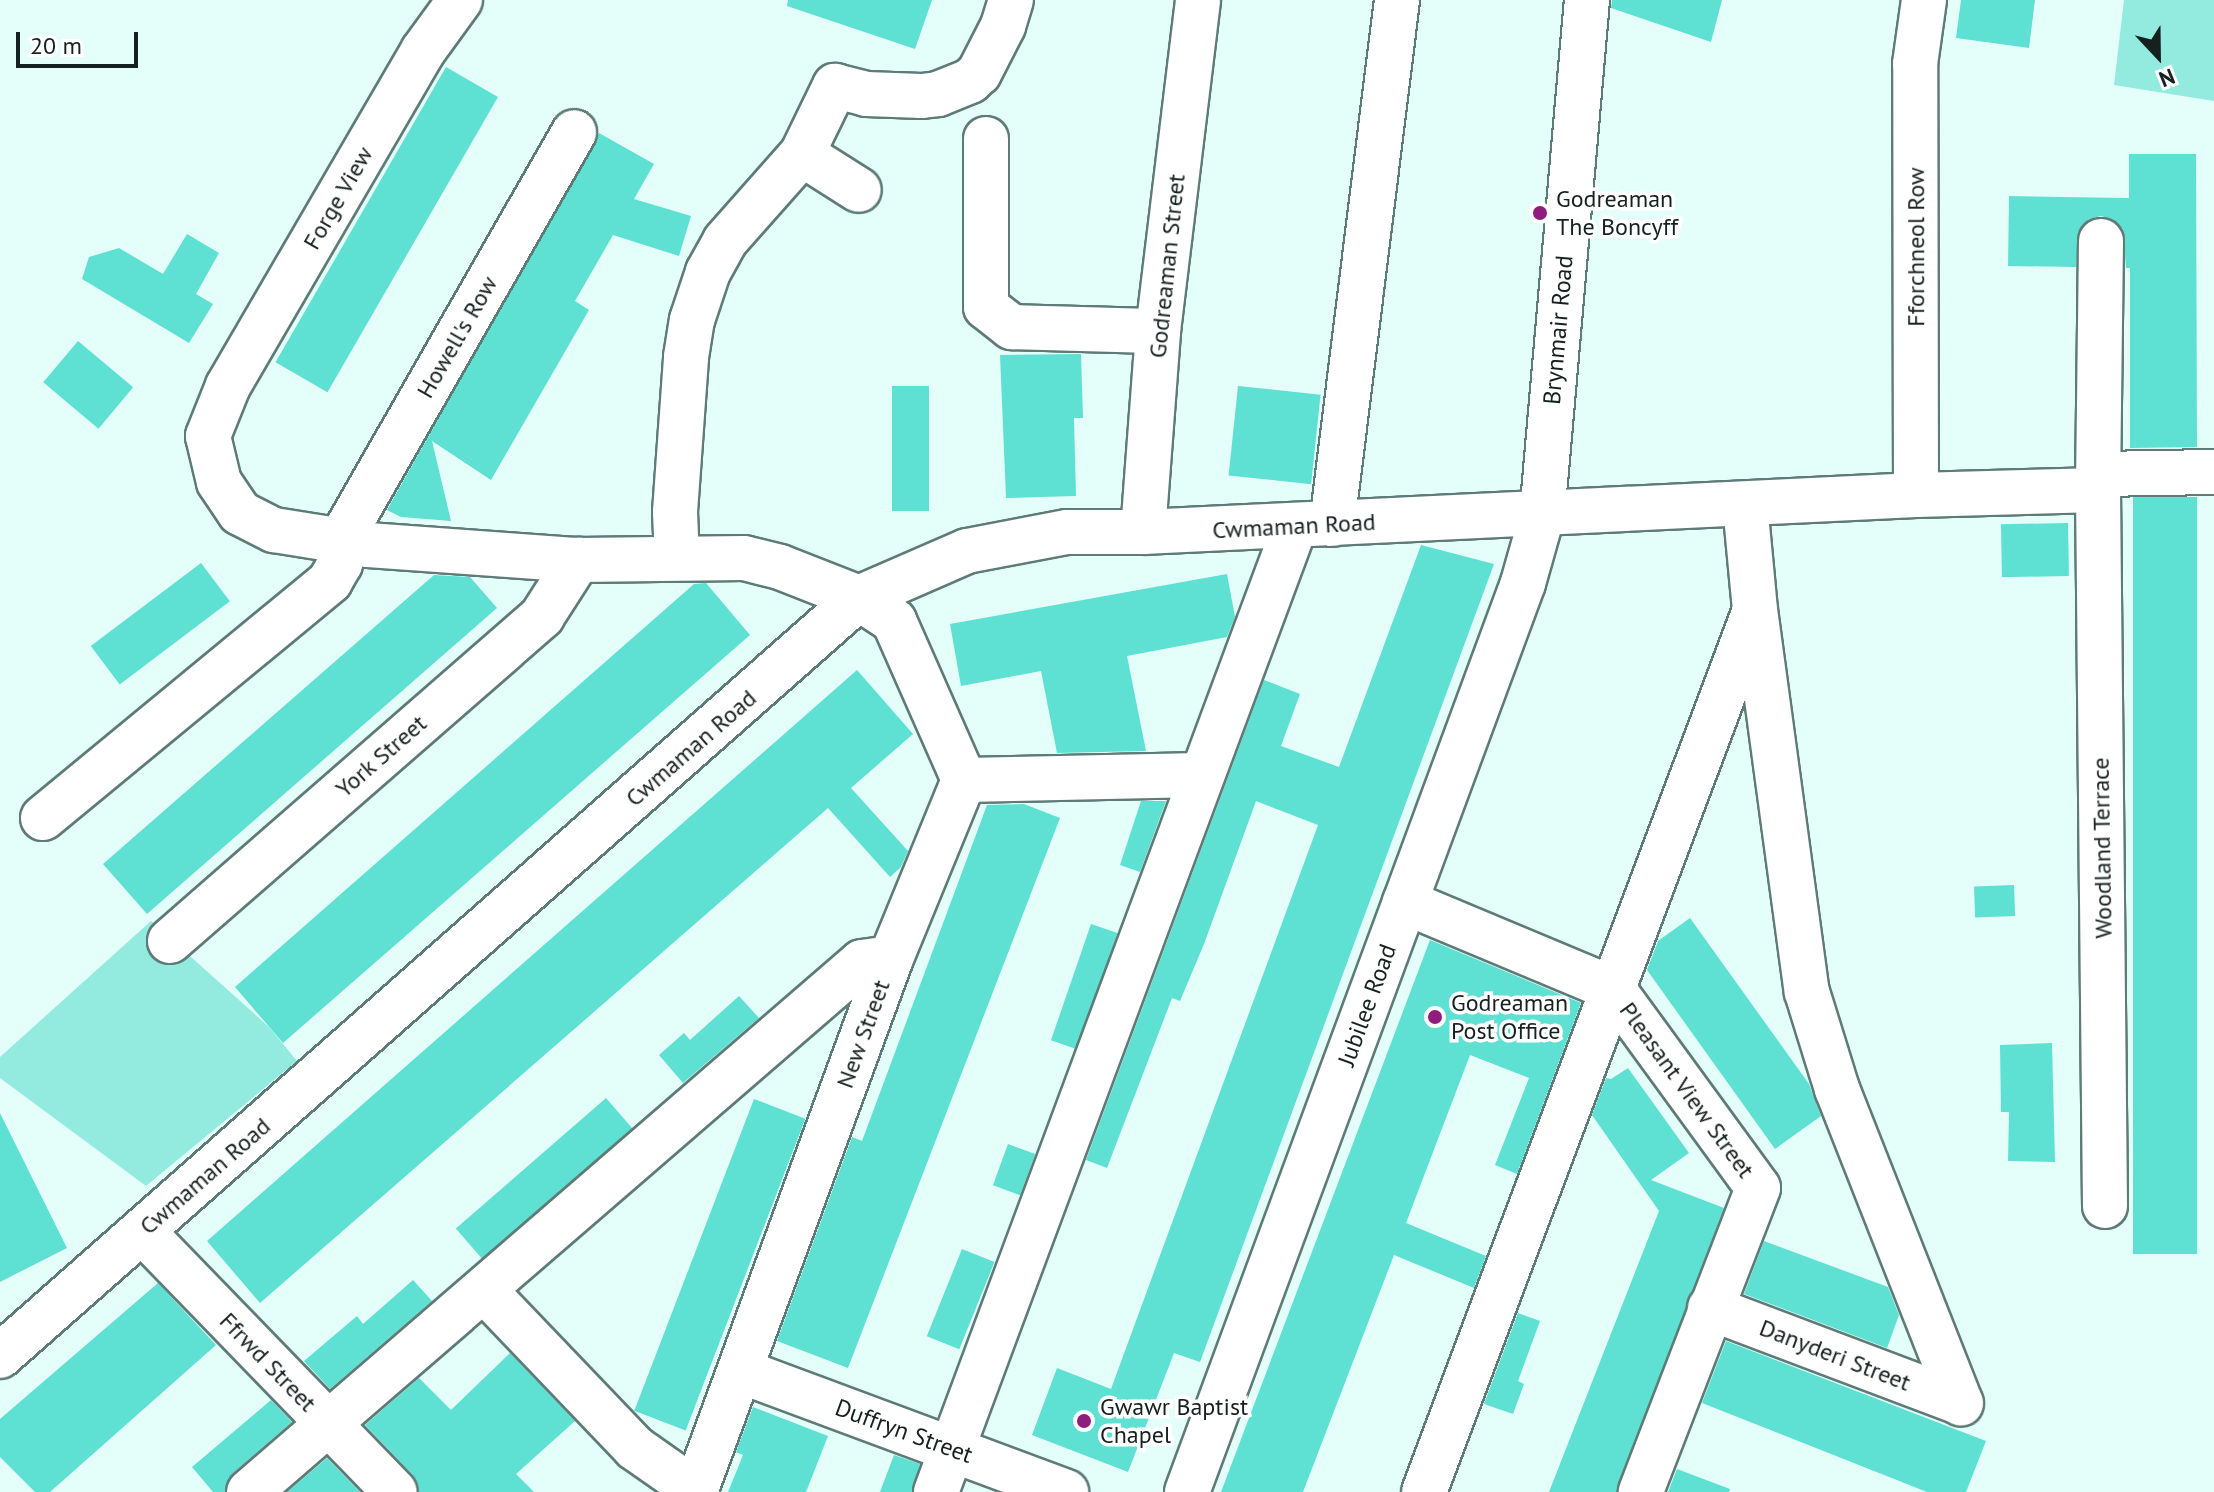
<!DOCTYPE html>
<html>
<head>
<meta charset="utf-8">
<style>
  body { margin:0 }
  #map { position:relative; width:2214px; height:1492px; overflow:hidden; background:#e4fefa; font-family:"PT Sans",sans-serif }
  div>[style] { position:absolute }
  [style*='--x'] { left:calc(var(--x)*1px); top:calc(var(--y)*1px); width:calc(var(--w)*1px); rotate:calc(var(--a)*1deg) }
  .green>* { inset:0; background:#93ebe0 }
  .building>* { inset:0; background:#5ee1d3; transform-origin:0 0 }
  .roads { filter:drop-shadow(2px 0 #5e7b77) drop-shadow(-2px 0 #5e7b77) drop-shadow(0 2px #5e7b77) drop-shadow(0 -2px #5e7b77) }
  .minor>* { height:44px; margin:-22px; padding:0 22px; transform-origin:22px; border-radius:22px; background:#fff }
  .dots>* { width:22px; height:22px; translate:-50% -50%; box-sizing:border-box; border:4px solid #fff; border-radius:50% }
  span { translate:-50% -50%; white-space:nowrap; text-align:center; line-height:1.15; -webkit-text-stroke:7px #fff; paint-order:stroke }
  .street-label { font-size:24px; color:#15211f }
  .poi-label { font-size:24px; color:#15211f }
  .left { translate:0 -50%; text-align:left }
  .north { position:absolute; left:2118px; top:16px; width:80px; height:80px; -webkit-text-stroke:6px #fff; paint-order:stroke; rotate:158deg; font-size:22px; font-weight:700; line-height:32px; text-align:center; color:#15211f }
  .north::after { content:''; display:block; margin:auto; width:28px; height:36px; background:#15211f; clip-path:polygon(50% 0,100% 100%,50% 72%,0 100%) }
  .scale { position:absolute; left:16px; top:32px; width:122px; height:36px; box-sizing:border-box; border:4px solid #15211f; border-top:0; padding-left:10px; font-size:24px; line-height:28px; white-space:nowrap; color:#15211f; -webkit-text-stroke:6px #fff; paint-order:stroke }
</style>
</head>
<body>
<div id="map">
  <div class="green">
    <div style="clip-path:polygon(2124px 0,2214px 0,2214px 101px,2114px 85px)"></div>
    <div style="clip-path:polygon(151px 921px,269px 1027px,297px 1061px,146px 1186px,0 1078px,0 1057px)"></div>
  </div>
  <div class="building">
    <div style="clip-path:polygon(788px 0,932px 0,915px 49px,787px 6px)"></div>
    <div style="clip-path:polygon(1612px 0,1722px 0,1711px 42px,1611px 8px)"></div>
    <div style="clip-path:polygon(1961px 0,2035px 0,2029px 48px,1956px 38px)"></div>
    <div style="left:446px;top:67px;width:60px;height:341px;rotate:30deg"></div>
    <div style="clip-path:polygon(599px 133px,654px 164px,634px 199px,691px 216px,679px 256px,613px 235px,575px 301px,589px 310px,491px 480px,432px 441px,451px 521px,401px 517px,387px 510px)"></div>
    <div style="clip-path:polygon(2129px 154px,2196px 154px,2197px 447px,2130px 448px,2130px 268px,2126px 268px,2123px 229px,2114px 220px,2101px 216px,2089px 219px,2080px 228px,2076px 267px,2008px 266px,2009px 196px,2129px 198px)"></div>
    <div style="clip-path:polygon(187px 234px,219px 253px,196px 294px,213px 304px,189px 343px,82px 279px,89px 257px,119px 248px,163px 274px)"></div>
    <div style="left:78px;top:341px;width:72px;height:54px;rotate:40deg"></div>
    <div style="clip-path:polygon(1081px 354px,1083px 418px,1074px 418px,1076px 496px,1006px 498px,1000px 355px)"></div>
    <div style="left:929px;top:386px;width:125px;height:37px;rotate:90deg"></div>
    <div style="left:1238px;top:386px;width:83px;height:90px;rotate:6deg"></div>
    <div style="left:2197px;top:497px;width:757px;height:64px;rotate:90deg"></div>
    <div style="left:2068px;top:523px;width:53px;height:67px;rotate:89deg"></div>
    <div style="clip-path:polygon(1421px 545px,1494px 564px,1200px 1362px,1174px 1353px,1128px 1472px,1032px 1435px,1057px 1368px,1111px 1389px,1318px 825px,1256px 801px,1204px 944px,1180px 1001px,1172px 998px,1107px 1168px,1086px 1160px,1264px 680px,1300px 694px,1281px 746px,1339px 767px)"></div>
    <div style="left:201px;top:563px;width:48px;height:138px;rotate:53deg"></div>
    <div style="clip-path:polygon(1227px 574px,1235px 617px,1227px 637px,1127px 656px,1146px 751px,1057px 753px,1041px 671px,961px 686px,950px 624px)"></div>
    <div style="clip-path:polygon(434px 575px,470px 577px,497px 608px,147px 914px,103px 864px)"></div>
    <div style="clip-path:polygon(706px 583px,750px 635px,283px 1043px,235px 987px,694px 584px)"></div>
    <div style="clip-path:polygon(857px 670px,913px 734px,851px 788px,908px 851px,901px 867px,890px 877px,828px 808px,260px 1303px,207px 1241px)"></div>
    <div style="clip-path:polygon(1141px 801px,1166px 801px,1140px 872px,1120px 865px)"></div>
    <div style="clip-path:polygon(1024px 804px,1060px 818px,848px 1368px,777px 1341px,852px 1137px,862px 1141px,987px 805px)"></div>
    <div style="left:2014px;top:885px;width:31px;height:40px;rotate:88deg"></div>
    <div style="clip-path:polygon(1690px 918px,1809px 1084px,1821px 1116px,1775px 1149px,1647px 970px,1658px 941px)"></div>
    <div style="left:1091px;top:924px;width:28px;height:123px;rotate:19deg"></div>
    <div style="clip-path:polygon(1430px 940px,1581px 1003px,1517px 1174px,1495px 1165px,1529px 1078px,1470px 1055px,1406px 1223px,1486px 1256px,1474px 1288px,1394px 1255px,1303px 1492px,1221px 1492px)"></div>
    <div style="clip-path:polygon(739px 996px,759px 1018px,683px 1083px,659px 1055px,684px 1033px,690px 1040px)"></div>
    <div style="clip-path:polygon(2052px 1043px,2055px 1162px,2008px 1161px,2009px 1112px,2001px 1112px,2000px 1045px)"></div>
    <div style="clip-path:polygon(1628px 1068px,1689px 1153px,1651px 1180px,1724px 1208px,1617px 1492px,1549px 1492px,1659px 1211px,1592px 1115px,1606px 1078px,1611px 1079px)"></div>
    <div style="left:606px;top:1098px;width:40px;height:199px;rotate:49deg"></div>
    <div style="left:754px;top:1099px;width:55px;height:334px;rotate:21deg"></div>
    <div style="clip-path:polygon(0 1113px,67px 1248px,0 1282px)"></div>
    <div style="left:1008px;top:1144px;width:29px;height:44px;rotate:20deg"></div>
    <div style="clip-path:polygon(1764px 1241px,1888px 1287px,1899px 1315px,1887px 1348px,1744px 1294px)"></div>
    <div style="left:962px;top:1249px;width:35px;height:94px;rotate:22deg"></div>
    <div style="clip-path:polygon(413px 1280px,432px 1301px,330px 1389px,304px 1361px,357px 1316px,363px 1324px)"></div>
    <div style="clip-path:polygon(158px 1283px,216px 1345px,50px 1492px,35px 1492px,0 1457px,0 1419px)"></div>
    <div style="clip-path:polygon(1518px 1313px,1540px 1321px,1518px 1381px,1524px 1384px,1513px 1414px,1484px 1404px)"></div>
    <div style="clip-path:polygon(1726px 1341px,1986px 1441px,1966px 1492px,1927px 1492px,1702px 1403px)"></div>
    <div style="clip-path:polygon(510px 1353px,575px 1421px,516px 1474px,534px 1492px,419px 1492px,413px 1475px,365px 1425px,419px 1378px,451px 1410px)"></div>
    <div style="clip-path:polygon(271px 1400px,292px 1422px,233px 1473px,225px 1492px,213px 1492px,192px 1467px)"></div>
    <div style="clip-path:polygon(753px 1407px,828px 1436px,806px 1492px,728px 1492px,743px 1455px,736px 1452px)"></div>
    <div style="clip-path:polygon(894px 1455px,920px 1464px,912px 1492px,880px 1492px)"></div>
    <div style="clip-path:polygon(327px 1458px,360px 1492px,287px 1492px)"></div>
    <div style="clip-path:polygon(1677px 1469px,1730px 1489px,1729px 1492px,1668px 1492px)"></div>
  </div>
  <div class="roads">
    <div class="minor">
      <div style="--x:460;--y:0;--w:63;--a:126"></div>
      <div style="--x:423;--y:51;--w:388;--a:120.2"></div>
      <div style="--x:228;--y:386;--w:54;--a:111.8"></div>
      <div style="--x:208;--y:436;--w:47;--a:76.6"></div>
      <div style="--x:219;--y:482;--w:37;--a:56"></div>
      <div style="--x:240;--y:513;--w:38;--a:27"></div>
      <div style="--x:274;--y:530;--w:95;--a:9.1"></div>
      <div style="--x:368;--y:545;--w:211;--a:4.1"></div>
      <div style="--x:578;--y:560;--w:166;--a:-0.7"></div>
      <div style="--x:744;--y:558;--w:37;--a:14"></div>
      <div style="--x:780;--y:567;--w:85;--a:21.4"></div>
      <div style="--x:859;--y:598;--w:42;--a:33.3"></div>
      <div style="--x:894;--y:621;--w:174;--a:66.2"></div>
      <div style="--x:964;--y:780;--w:192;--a:112.3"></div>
      <div style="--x:891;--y:958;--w:569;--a:110.16"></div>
      <div style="--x:986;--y:139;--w:168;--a:90"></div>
      <div style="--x:986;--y:307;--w:33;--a:38"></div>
      <div style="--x:1012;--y:327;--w:146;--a:1.6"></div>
      <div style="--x:802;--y:154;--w:67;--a:32.3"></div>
      <div style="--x:2101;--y:241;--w:249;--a:90.7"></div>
      <div style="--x:2098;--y:490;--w:716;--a:89.44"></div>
      <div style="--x:2099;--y:474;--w:115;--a:-1"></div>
      <div style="--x:1916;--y:495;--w:431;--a:-90.1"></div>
      <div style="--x:1915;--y:64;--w:65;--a:-82"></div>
      <div style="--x:1332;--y:524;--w:528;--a:-82.93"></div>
      <div style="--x:1143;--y:532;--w:202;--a:-85.7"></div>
      <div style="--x:1158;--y:331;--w:333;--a:-83.1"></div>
      <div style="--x:677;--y:558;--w:46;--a:-92.5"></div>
      <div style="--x:675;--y:512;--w:155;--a:-85.9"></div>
      <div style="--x:686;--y:357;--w:37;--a:-81"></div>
      <div style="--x:692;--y:320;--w:51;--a:-71.6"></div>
      <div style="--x:708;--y:272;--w:35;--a:-61"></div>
      <div style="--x:725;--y:241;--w:116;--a:-48.5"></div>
      <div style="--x:802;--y:154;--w:76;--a:-64.1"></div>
      <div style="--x:835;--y:86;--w:32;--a:14"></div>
      <div style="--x:866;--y:94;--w:56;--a:2"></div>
      <div style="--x:922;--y:96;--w:16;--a:-7"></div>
      <div style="--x:938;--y:94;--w:35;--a:-22"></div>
      <div style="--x:970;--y:81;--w:12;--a:-42"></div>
      <div style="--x:979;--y:73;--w:53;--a:-62.9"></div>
      <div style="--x:1003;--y:26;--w:27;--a:-73"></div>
      <div style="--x:1756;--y:617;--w:378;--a:82.3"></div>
      <div style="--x:1807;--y:992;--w:102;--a:72.8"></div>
      <div style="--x:1837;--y:1089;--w:338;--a:68.5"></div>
      <div style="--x:964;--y:780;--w:238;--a:-1.2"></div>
      <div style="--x:43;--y:818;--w:372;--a:-39.5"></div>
      <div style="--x:330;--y:581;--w:20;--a:-60"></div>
      <div style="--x:340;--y:564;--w:23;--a:-90"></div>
      <div style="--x:340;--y:541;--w:471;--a:-60.2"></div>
      <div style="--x:1405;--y:902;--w:225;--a:22.7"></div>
      <div style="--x:1613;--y:989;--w:246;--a:53.9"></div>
      <div style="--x:1758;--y:1188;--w:326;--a:111.1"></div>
      <div style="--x:170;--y:941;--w:494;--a:-41.1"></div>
      <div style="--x:542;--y:616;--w:67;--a:-57.3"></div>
      <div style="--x:142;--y:1231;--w:363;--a:45.9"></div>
      <div style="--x:485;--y:1291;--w:217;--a:46.3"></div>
      <div style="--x:635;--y:1448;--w:73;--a:35"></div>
      <div style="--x:1710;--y:1308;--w:268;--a:20.7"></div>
      <div style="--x:0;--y:1356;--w:1146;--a:-41.43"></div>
      <div style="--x:859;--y:598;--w:118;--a:-23.5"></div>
      <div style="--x:967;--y:551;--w:102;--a:-10.8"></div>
      <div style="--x:1067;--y:532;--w:76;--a:0"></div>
      <div style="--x:1143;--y:532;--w:774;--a:-2.74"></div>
      <div style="--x:1916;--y:495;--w:182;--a:-1.6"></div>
      <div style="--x:741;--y:1371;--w:347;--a:20.4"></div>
      <div style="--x:249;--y:1492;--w:810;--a:-40.85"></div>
      <div style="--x:862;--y:962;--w:29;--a:-8"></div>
      <div style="--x:936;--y:1492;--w:1031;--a:-69.61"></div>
      <div style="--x:1187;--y:1492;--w:969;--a:-69.71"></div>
      <div style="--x:1523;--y:583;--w:70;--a:-74.2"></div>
      <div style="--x:1542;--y:516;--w:518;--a:-85.02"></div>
      <div style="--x:1424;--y:1492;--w:942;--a:-69.43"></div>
      <div style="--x:1755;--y:610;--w:105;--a:-95.4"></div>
    </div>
  </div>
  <div class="dots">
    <div style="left:1540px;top:213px;background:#8f1d7d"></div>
    <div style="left:1435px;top:1017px;background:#8f1d7d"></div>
    <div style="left:1084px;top:1421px;background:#8f1d7d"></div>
  </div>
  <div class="street-label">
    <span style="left:338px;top:198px;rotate:-60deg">Forge View</span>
    <span style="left:1916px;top:247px;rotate:-90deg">Fforchneol Row</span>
    <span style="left:1167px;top:266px;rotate:-84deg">Godreaman Street</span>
    <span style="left:1558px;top:330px;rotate:-85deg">Brynmair Road</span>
    <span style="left:457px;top:337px;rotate:-60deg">Howell's Row</span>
    <span style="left:1294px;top:526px;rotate:-3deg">Cwmaman Road</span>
    <span style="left:691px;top:748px;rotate:-41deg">Cwmaman Road</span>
    <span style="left:381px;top:756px;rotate:-41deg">York Street</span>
    <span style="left:2102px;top:848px;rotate:-91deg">Woodland Terrace</span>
    <span style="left:1367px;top:1005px;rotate:-70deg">Jubilee Road</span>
    <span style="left:863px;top:1034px;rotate:-70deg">New Street</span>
    <span style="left:1687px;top:1090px;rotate:54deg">Pleasant View Street</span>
    <span style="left:205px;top:1176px;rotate:-41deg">Cwmaman Road</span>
    <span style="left:1835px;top:1355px;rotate:21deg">Danyderi Street</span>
    <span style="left:268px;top:1362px;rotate:46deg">Ffrwd Street</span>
    <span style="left:904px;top:1431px;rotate:20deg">Duffryn Street</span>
  </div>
  <div class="poi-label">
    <span class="left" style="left:1556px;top:213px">Godreaman<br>The Boncyff</span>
    <span class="left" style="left:1451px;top:1017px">Godreaman<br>Post Office</span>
    <span class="left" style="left:1100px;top:1421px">Gwawr Baptist<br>Chapel</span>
  </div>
  <div class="north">N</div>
  <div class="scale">20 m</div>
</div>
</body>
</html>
